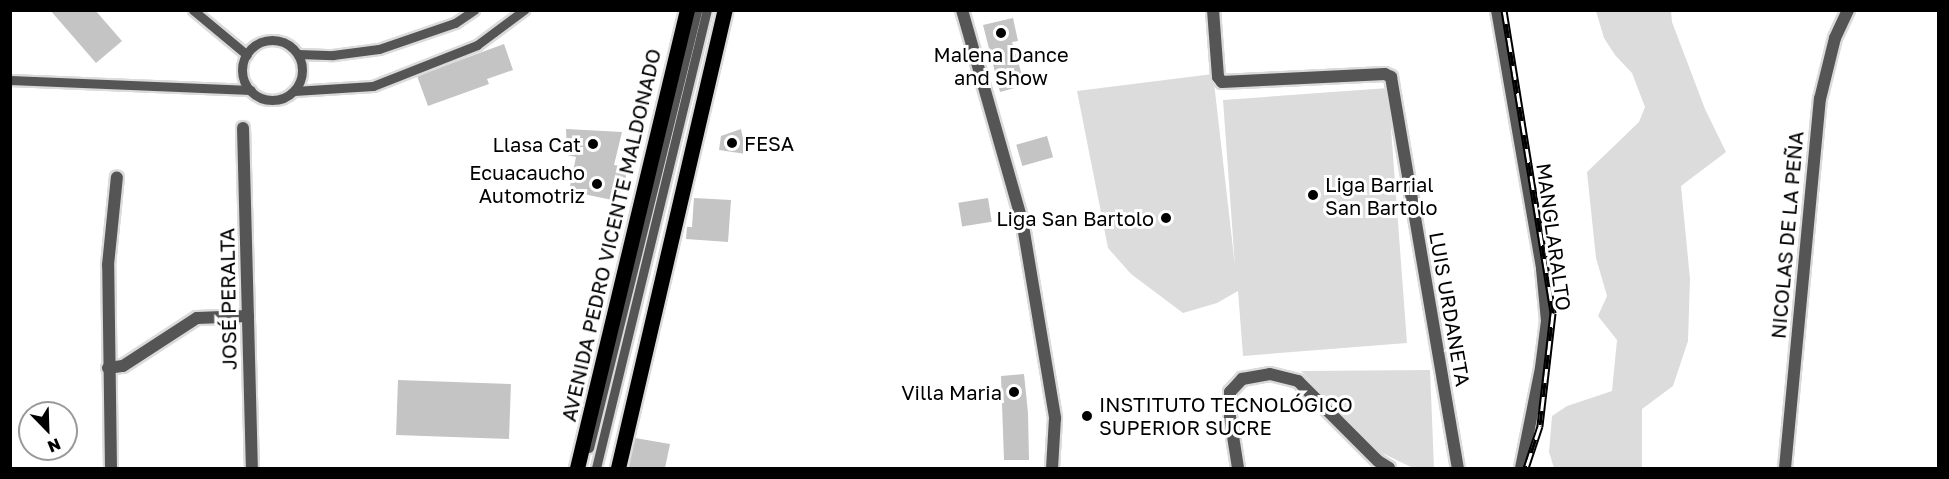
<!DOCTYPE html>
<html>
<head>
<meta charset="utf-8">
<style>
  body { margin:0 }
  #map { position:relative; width:1949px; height:479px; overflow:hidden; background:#fff; font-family:"Golos Text",sans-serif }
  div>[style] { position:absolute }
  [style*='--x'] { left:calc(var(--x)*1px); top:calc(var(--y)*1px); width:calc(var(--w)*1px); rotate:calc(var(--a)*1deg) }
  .green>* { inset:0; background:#dcdcdc }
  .building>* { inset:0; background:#c4c4c4; transform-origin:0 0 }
  .roads { filter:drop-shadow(2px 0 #dbdbdb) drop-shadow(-2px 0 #dbdbdb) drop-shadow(0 2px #dbdbdb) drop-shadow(0 -2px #dbdbdb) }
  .service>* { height:9px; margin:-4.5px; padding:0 4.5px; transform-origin:4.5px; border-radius:4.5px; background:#555 }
  .service>.ring { margin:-4.5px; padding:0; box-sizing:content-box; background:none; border:9px solid #555; border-radius:50% }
  .minor>* { height:12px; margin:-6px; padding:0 6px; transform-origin:6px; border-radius:6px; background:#555 }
  .tertiary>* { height:12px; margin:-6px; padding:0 6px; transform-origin:6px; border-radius:6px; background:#555 }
  .primary>* { height:15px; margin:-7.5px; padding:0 7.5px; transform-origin:7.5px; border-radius:7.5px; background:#000 }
  .rail>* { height:7px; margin-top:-3.5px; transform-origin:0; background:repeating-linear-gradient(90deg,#fff 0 14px,#000 0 28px); box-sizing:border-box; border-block:2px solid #000 }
  .dots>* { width:16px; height:16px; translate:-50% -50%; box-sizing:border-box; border:3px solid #fff; border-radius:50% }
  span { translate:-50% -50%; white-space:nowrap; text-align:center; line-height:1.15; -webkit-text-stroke:6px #fff; paint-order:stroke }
  .poi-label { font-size:20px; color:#000 }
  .left { translate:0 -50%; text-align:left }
  .right { translate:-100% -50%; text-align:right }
  .street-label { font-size:20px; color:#000 }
  .frame { position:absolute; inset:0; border:12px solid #000; pointer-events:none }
  .north { position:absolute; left:18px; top:401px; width:60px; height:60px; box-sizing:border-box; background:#fff; border:2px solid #999; border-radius:50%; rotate:157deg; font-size:16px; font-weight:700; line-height:24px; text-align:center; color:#000 }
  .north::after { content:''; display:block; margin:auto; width:21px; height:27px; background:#000; clip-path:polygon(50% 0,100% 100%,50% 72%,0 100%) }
</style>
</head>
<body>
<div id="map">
  <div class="green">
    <div style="clip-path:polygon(1596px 11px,1671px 11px,1672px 22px,1705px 109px,1726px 152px,1681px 186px,1690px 279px,1688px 341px,1673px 386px,1642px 409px,1642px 468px,1554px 468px,1549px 452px,1552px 416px,1567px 406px,1612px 391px,1617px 340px,1598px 316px,1607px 296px,1596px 258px,1587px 172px,1639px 122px,1645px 107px,1632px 73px,1615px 55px,1604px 38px)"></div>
    <div style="clip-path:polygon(1213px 74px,1235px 266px,1223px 100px,1388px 88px,1407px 343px,1243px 356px,1238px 291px,1217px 303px,1183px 313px,1131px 274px,1108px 248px,1077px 91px)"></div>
    <div style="clip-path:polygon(1430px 370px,1434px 468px,1413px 468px,1378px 451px,1301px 371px)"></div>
  </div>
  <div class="building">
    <div style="clip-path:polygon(50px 10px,95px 10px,122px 41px,96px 63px)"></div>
    <div style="clip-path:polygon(1013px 18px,1018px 41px,1012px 42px,1025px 85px,1000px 92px,983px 25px)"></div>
    <div style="clip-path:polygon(504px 44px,513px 70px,487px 79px,489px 84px,428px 106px,417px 76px)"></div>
    <div style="clip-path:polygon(566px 129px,622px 132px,614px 165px,625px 167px,626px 177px,617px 201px,569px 191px,576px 157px,567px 155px)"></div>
    <div style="clip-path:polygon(741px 129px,746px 154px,719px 150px,721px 136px)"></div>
    <div style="left:1047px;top:136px;width:22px;height:32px;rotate:74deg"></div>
    <div style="clip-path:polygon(694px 198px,731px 200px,728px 242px,686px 239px,687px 227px,692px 227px)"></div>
    <div style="left:988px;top:198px;width:24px;height:30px;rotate:81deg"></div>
    <div style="clip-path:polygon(1024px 374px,1028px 413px,1029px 460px,1004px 460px,1001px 376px)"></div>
    <div style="left:398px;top:380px;width:113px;height:55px;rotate:2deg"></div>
    <div style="clip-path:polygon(635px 438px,670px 444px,665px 468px,628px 468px)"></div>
  </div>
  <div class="roads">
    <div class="service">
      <div style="--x:193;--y:10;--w:70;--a:39.8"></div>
      <div class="ring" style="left:242px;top:40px;width:51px;height:51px"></div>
      <div style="--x:298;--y:54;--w:35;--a:2"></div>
      <div style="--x:333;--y:55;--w:46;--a:-7.4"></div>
      <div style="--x:379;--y:49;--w:80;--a:-18.9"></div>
      <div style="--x:455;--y:23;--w:23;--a:-34"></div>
      <div style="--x:10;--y:80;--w:241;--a:2.4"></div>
      <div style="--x:294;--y:91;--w:79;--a:-3.6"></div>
      <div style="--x:373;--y:86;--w:112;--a:-21.5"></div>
      <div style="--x:477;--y:45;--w:59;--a:-36.7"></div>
      <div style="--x:589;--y:448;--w:451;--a:-76.1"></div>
      <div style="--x:596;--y:468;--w:471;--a:-76.4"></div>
    </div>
    <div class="minor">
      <div style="--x:1213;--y:10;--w:67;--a:85.7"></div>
      <div style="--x:1218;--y:77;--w:6;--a:51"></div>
      <div style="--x:1222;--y:82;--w:163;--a:-2.8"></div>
      <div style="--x:1385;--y:74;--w:7;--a:27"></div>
      <div style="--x:1391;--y:77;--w:397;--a:80.3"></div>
      <div style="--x:1497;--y:10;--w:263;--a:80.1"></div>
      <div style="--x:1542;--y:269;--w:52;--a:84.5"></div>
      <div style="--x:1547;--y:321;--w:47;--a:97.3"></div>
      <div style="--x:1541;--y:368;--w:102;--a:101.3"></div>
      <div style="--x:243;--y:128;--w:340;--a:88.5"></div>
      <div style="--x:108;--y:368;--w:15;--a:-8"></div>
      <div style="--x:123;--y:366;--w:88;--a:-33"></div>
      <div style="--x:197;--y:318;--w:51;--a:-2.2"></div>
      <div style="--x:111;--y:468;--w:203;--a:-90.8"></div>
      <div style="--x:108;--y:265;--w:88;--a:-84.2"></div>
      <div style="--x:1238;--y:468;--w:52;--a:-98.9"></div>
      <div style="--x:1230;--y:417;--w:25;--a:-90"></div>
      <div style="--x:1230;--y:392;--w:18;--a:-47"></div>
      <div style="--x:1242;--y:379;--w:28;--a:-10"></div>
      <div style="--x:1270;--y:374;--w:29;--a:14"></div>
      <div style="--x:1298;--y:381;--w:113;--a:45"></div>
      <div style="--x:1378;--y:461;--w:13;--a:32"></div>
      <div style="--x:1785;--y:468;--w:371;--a:-84.6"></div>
      <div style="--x:1820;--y:99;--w:63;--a:-76.2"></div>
      <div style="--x:1835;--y:38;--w:31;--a:-65"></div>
    </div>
    <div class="tertiary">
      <div style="--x:962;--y:10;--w:218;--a:74.1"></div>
      <div style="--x:1022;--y:220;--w:201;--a:80.5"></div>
      <div style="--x:1055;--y:418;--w:50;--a:93.4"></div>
    </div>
    <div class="primary">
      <div style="--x:577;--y:468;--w:471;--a:-76.5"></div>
      <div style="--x:618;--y:468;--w:470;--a:-76.9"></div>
    </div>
  </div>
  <div class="rail">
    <div style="--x:1504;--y:10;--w:307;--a:80.8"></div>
    <div style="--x:1553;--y:313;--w:114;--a:96.6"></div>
    <div style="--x:1540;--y:426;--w:44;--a:108.4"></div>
  </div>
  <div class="dots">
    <div style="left:1001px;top:33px;background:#000"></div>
    <div style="left:732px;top:143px;background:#000"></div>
    <div style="left:593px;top:144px;background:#000"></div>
    <div style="left:597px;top:184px;background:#000"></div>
    <div style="left:1313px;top:195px;background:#000"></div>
    <div style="left:1166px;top:218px;background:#000"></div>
    <div style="left:1014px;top:392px;background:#000"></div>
    <div style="left:1087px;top:416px;background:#000"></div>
  </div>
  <div class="poi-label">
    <span style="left:1001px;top:66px">Malena Dance<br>and Show</span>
    <span class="left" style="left:744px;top:143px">FESA</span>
    <span class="right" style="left:581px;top:144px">Llasa Cat</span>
    <span class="right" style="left:585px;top:184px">Ecuacaucho<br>Automotriz</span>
    <span class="left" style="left:1325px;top:196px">Liga Barrial<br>San Bartolo</span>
    <span class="right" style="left:1154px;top:218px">Liga San Bartolo</span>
    <span class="right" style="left:1002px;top:392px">Villa Maria</span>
    <span class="left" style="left:1099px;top:416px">INSTITUTO TECNOLÓGICO<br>SUPERIOR SUCRE</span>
  </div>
  <div class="street-label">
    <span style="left:611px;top:235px;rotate:-77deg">AVENIDA PEDRO VICENTE MALDONADO</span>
    <span style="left:1787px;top:235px;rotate:-85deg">NICOLAS DE LA PEÑA</span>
    <span style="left:1554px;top:237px;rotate:82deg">MANGLARALTO</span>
    <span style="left:228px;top:299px;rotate:-91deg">JOSÉ PERALTA</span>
    <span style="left:1450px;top:309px;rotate:80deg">LUIS URDANETA</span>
  </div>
  <div class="frame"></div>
  <div class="north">N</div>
</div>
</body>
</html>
